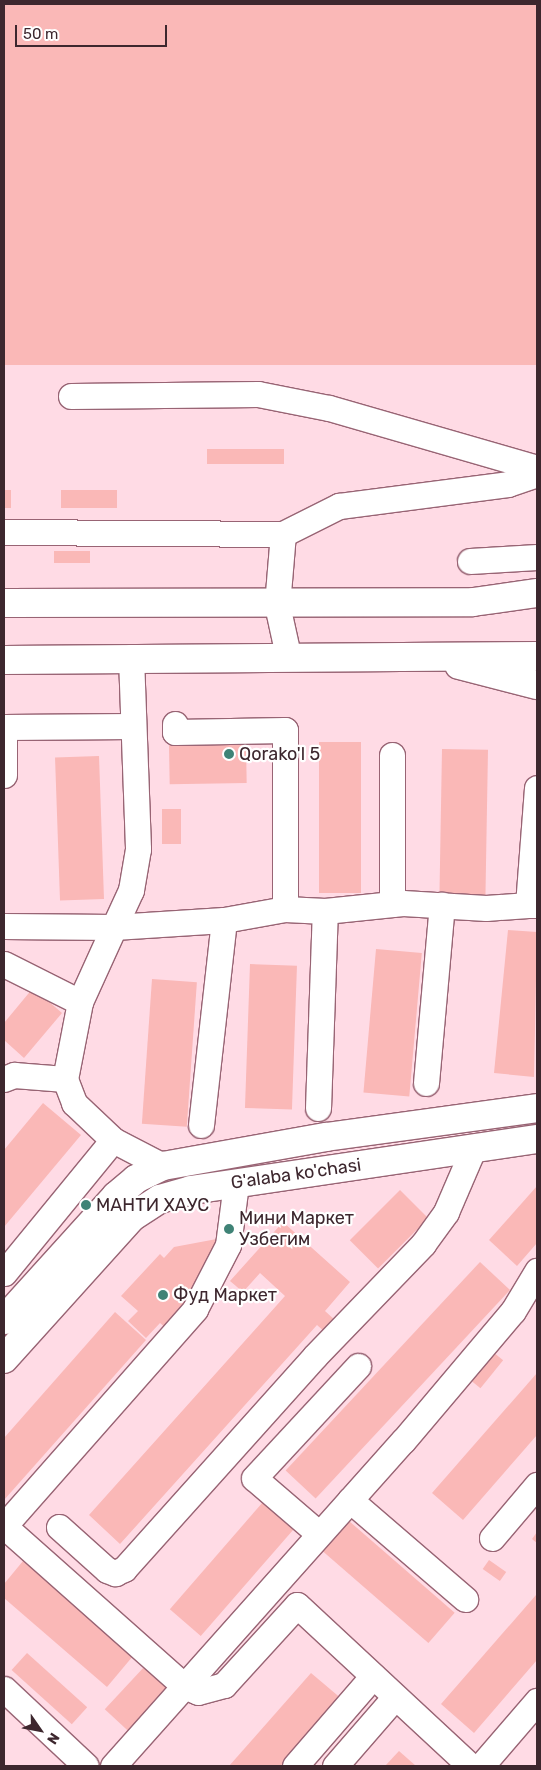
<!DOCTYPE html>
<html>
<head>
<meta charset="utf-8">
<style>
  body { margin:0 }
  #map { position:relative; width:541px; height:1770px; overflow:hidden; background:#ffdbe5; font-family:Rubik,sans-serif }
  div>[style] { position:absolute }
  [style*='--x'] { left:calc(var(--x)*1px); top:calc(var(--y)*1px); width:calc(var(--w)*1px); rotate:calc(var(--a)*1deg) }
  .building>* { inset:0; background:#fab8b7; transform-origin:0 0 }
  .roads { filter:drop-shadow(1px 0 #986474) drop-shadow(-1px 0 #986474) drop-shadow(0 1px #986474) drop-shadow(0 -1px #986474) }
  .minor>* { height:25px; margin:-12.5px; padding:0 12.5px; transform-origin:12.5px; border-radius:12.5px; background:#fff }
  .major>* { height:28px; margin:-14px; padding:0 14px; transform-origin:14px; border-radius:14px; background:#fff }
  .highway>* { height:28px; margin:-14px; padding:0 14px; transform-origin:14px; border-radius:14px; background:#fff }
  .dots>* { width:14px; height:14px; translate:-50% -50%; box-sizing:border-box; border:2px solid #fff; border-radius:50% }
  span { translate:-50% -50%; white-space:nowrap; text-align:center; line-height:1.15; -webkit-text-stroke:4.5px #fff; paint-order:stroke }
  .poi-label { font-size:18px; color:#3d272e }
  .left { translate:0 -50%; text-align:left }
  .street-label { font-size:18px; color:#3d272e }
  .frame { position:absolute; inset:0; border:5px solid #3d272e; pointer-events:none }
  .north { position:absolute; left:15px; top:1705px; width:50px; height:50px; -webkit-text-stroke:4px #fff; paint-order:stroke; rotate:123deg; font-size:14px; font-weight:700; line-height:20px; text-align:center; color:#3d272e }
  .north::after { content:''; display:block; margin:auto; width:18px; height:22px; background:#3d272e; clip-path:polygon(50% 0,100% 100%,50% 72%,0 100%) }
  .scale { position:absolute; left:15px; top:25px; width:152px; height:22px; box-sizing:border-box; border:2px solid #3d272e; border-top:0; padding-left:6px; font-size:15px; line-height:18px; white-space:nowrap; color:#3d272e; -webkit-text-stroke:4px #fff; paint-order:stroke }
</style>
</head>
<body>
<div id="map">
  <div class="building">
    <div style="left:4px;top:4px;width:533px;height:361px"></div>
    <div style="left:284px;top:449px;width:15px;height:77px;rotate:90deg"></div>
    <div style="left:4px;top:490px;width:7px;height:18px"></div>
    <div style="left:61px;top:490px;width:56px;height:18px"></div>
    <div style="left:90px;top:551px;width:12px;height:36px;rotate:90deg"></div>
    <div style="left:319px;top:742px;width:42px;height:151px"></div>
    <div style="left:246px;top:744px;width:39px;height:77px;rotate:89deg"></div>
    <div style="left:442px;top:749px;width:46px;height:148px;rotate:1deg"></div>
    <div style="left:99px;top:756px;width:143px;height:44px;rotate:88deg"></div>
    <div style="left:162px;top:809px;width:19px;height:35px"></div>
    <div style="clip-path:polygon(508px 930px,537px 932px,534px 1077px,494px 1073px)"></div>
    <div style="left:376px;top:949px;width:46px;height:144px;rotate:5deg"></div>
    <div style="left:250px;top:964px;width:47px;height:144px;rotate:2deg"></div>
    <div style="left:152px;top:979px;width:45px;height:145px;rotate:4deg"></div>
    <div style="clip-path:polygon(33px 988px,62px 1013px,24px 1058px,4px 1040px,4px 1023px)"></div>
    <div style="clip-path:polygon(43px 1103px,81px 1135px,4px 1227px,4px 1150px)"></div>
    <div style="clip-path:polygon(537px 1186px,537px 1243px,517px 1266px,489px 1240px)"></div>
    <div style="left:400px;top:1190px;width:40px;height:71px;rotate:45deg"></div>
    <div style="clip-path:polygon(283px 1222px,350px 1282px,325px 1311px,336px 1321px,326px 1333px,317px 1325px,120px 1544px,89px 1515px,285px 1296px,260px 1273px,243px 1292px,230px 1281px)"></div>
    <div style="clip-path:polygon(222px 1238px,178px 1322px,167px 1329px,160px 1323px,146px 1338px,128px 1321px,138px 1311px,121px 1296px,160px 1254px,164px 1258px,174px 1247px)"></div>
    <div style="left:480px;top:1262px;width:41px;height:285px;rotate:43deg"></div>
    <div style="clip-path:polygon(115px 1312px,146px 1340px,4px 1500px,4px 1438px)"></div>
    <div style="left:493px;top:1352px;width:13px;height:36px;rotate:39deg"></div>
    <div style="clip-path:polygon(537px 1373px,537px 1435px,463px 1520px,432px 1493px)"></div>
    <div style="left:263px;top:1502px;width:41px;height:142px;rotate:41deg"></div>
    <div style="left:349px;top:1521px;width:140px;height:40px;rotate:41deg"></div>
    <div style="clip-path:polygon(537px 1532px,537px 1543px,532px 1539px)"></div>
    <div style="left:489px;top:1560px;width:21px;height:11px;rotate:35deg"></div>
    <div style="clip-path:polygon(23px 1561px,133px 1656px,107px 1687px,4px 1598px,4px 1584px)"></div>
    <div style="clip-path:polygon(536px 1595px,537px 1660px,474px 1733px,441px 1704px)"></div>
    <div style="left:27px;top:1653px;width:81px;height:23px;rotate:42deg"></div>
    <div style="left:145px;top:1666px;width:34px;height:59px;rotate:43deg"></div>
    <div style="clip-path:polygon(311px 1673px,343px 1700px,285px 1766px,229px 1766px)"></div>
    <div style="clip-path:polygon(399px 1751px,416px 1766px,385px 1766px)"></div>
  </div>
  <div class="roads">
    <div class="minor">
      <div style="--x:71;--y:396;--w:187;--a:-0.6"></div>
      <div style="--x:258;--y:394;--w:72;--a:11.2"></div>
      <div style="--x:329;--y:408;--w:216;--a:16.1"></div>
      <div style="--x:4;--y:532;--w:279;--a:0.4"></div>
      <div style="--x:470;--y:561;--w:67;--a:-3.4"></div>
      <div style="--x:288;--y:655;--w:51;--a:-102.4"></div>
      <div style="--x:277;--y:605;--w:71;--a:-85.2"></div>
      <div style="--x:283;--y:534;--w:63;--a:-26.6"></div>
      <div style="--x:339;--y:506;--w:170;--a:-7.4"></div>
      <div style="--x:508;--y:484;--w:31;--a:-19"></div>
      <div style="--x:131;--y:657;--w:192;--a:87.9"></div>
      <div style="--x:138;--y:849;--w:42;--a:99.7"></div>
      <div style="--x:131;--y:890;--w:41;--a:114.7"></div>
      <div style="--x:114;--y:927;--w:110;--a:-3.6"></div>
      <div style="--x:224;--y:920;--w:62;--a:-10.2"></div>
      <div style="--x:285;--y:909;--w:40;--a:2.9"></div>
      <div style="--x:325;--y:911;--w:78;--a:-5.9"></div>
      <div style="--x:403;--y:903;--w:83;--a:3.4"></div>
      <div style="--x:486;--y:908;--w:42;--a:-4.1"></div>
      <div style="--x:175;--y:724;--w:8;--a:90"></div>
      <div style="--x:175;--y:732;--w:110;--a:-1"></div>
      <div style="--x:285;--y:730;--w:179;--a:90"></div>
      <div style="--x:4;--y:727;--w:129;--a:-0.4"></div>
      <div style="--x:4;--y:775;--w:48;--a:-90"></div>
      <div style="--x:537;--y:788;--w:117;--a:94.4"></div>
      <div style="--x:528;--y:905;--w:9;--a:0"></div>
      <div style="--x:392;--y:904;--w:149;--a:-90"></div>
      <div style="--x:4;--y:926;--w:110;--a:0.5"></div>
      <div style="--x:114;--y:927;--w:82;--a:114.4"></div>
      <div style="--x:80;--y:1002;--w:78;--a:101"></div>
      <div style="--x:65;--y:1079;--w:26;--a:69"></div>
      <div style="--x:74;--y:1103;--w:54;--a:43.5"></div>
      <div style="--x:113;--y:1140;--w:56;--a:27.5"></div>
      <div style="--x:4;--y:964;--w:85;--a:26.6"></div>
      <div style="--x:4;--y:1079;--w:11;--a:-22"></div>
      <div style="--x:14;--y:1075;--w:51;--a:4.5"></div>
      <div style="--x:426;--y:1083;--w:179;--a:-84.9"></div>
      <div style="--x:318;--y:1108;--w:197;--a:-88"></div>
      <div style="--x:201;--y:1125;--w:206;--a:-83.6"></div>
      <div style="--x:4;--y:1273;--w:172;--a:-50.7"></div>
      <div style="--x:350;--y:1500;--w:152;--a:40.7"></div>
      <div style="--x:4;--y:1526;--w:241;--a:41.6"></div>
      <div style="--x:184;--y:1686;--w:15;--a:23"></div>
      <div style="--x:198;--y:1692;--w:27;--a:-15"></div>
      <div style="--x:224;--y:1685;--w:108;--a:-47.6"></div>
      <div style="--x:297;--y:1605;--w:236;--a:42.9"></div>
      <div style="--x:4;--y:1526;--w:289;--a:-48.6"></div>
      <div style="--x:195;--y:1309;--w:72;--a:-62.7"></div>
      <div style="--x:228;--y:1245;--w:63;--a:-82.6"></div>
      <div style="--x:59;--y:1527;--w:64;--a:41.9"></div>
      <div style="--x:107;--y:1570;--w:9;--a:21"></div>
      <div style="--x:115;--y:1573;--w:10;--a:-24"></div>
      <div style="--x:124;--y:1569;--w:286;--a:-48.1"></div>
      <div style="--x:315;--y:1356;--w:156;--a:-46"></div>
      <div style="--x:423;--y:1244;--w:39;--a:-54"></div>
      <div style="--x:446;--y:1212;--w:71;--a:-66.7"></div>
      <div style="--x:318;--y:1533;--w:84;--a:-139.3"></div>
      <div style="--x:254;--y:1478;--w:153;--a:-47.1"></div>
      <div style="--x:492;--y:1538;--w:70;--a:-49.7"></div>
      <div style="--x:4;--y:1689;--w:112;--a:43.2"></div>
      <div style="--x:113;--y:1766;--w:436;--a:-48.3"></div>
      <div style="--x:403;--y:1441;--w:170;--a:-49.8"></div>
      <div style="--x:513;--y:1311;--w:47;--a:-59"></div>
      <div style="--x:295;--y:1766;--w:119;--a:-49.1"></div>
      <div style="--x:335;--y:1766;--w:91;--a:-49"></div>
      <div style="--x:481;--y:1766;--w:86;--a:-49.3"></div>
    </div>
    <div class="major">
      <div style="--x:4;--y:1320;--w:167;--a:-47.9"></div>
      <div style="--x:116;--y:1196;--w:26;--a:-40"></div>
      <div style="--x:136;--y:1179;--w:30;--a:-26"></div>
      <div style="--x:163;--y:1166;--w:166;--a:-10.1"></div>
      <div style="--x:326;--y:1137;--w:213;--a:-7.8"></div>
      <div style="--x:4;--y:1359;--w:191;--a:-48"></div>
      <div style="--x:132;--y:1217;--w:33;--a:-33"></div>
      <div style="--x:160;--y:1199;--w:32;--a:-16"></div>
      <div style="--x:191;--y:1190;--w:350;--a:-8.4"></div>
    </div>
    <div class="highway">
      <div style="--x:4;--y:603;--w:469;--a:-0.1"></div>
      <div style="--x:473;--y:602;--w:65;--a:-8"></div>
      <div style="--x:4;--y:660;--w:533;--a:-0.43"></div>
      <div style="--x:459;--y:665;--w:81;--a:14.4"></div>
    </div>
  </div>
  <div class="dots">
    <div style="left:229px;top:754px;background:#3f8376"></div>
    <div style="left:86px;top:1205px;background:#3f8376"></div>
    <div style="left:229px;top:1229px;background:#3f8376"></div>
    <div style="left:163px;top:1295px;background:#3f8376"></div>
  </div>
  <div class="poi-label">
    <span class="left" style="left:239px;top:754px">Qorako'l 5</span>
    <span class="left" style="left:96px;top:1205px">МАНТИ ХАУС</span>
    <span class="left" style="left:239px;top:1229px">Мини Маркет<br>Узбегим</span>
    <span class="left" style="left:173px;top:1295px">Фуд Маркет</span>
  </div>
  <div class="street-label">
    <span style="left:296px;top:1174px;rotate:-8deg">G'alaba ko'chasi</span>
  </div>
  <div class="frame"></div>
  <div class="north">N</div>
  <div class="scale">50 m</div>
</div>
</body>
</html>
